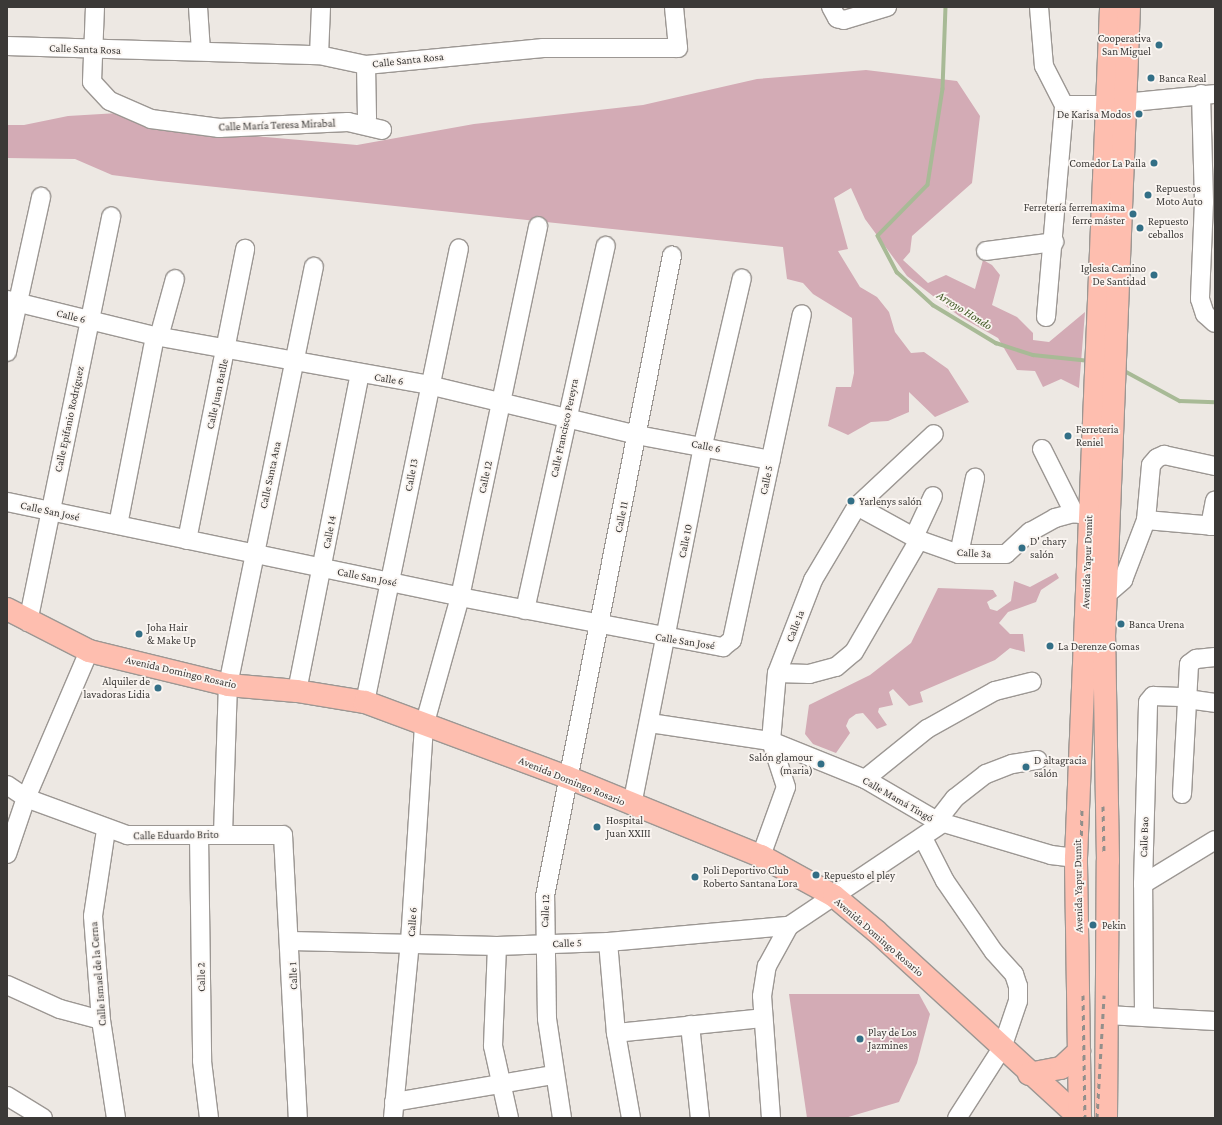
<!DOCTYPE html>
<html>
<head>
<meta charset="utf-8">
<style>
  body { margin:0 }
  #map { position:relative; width:1222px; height:1125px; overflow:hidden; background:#ede8e3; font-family:"Crimson Pro",serif }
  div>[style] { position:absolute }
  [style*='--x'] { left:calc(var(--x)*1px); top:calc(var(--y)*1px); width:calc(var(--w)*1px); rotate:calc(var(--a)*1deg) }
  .green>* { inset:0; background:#d3abb5 }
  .stream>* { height:3.5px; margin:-1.75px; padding:0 1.75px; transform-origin:1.75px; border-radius:1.75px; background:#a8ba96 }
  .roads { filter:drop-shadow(1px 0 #9c9793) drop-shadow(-1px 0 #9c9793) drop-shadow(0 1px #9c9793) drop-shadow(0 -1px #9c9793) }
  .minor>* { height:18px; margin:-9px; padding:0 9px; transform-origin:9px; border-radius:9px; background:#fff }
  .major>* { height:22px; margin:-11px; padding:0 11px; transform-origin:11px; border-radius:11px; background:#febeaf }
  .rail>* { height:3px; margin-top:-1.5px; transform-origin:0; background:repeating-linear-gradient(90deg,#928f8b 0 5px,transparent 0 10px) }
  .dots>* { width:11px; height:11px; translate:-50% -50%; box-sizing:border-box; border:2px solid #faf5f1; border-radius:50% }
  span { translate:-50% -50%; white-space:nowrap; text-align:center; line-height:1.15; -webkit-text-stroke:3.5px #faf5f1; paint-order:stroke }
  .poi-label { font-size:11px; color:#3b3937 }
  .right { translate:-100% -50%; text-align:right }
  .left { translate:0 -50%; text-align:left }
  .street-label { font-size:11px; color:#3b3937 }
  .water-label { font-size:12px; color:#405823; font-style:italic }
  .frame { position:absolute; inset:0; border:8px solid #3b3937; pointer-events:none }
</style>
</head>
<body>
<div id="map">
  <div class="green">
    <div style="clip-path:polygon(866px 70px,957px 81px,980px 116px,972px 183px,912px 236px,910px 252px,903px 260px,928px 283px,946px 275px,975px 289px,983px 260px,992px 265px,1000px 275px,992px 305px,1017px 317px,1033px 333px,1033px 340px,1049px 342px,1085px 312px,1079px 388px,1061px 379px,1043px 387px,1035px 371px,1017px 370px,998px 338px,959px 316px,907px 276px,865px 219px,851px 188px,834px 198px,848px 249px,838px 251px,860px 287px,877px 297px,889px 312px,895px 332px,911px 353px,924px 352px,948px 369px,969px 402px,935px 417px,909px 392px,909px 412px,888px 421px,871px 422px,848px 435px,828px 426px,836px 387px,851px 387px,854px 373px,852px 318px,813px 294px,803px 283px,787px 279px,783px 247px,159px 181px,112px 175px,75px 159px,7px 158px,7px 125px,24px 125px,68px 116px,118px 113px,207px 132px,357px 145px,474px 124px,643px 105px,757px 79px)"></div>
    <div style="clip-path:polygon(1056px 573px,1059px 578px,1041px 590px,1036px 602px,1008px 612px,999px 623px,1010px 634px,1023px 634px,1025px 652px,1010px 648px,995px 660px,920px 692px,923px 702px,909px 706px,893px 689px,889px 692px,893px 705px,879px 708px,878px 712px,887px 725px,877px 729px,863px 713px,856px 714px,849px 719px,846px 726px,850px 733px,836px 753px,813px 744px,805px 734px,809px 705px,870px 675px,911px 643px,938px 588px,993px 590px,997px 596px,987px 602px,990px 609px,997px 611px,1011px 601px,1014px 581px,1030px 587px)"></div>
    <div style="clip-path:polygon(789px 994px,919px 994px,930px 1014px,917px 1063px,899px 1102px,845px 1118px,807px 1118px)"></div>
  </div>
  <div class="stream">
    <div style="--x:946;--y:7;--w:82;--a:92.1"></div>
    <div style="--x:943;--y:89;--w:97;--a:98.9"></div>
    <div style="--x:928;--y:185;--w:71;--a:134.4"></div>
    <div style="--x:878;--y:236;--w:41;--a:62.2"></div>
    <div style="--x:897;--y:272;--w:49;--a:42.5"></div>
    <div style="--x:933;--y:305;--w:74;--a:31.1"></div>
    <div style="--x:996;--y:343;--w:39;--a:18"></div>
    <div style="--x:1033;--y:355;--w:57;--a:6"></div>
    <div style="--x:1121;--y:369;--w:67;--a:28.5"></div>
    <div style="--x:1180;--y:401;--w:35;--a:2"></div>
  </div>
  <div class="roads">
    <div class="minor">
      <div style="--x:95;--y:7;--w:75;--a:92.3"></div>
      <div style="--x:92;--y:82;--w:26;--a:47"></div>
      <div style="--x:110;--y:101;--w:45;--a:23.7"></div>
      <div style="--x:151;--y:119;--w:69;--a:7.5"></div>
      <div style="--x:219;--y:128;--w:129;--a:-2.7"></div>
      <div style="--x:348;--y:122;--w:35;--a:13"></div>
      <div style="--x:198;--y:7;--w:44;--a:86.1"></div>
      <div style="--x:831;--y:7;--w:13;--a:61"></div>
      <div style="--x:837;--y:18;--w:7;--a:16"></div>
      <div style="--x:844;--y:20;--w:45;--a:-16.8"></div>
      <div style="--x:1039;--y:7;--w:59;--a:85.2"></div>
      <div style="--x:1044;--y:66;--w:44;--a:62.9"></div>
      <div style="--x:7;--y:46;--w:312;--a:1.7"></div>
      <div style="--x:319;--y:55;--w:48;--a:12"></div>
      <div style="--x:366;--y:65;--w:178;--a:-5.5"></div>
      <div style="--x:543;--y:48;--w:135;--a:0"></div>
      <div style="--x:678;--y:48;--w:41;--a:-95.6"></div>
      <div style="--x:319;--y:55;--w:48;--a:-87.6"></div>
      <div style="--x:366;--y:65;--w:53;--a:88.9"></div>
      <div style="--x:1201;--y:94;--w:108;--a:88.4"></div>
      <div style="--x:1204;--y:202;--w:97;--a:92.4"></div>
      <div style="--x:1200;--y:299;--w:16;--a:72"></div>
      <div style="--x:1205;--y:314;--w:13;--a:42"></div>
      <div style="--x:1123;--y:103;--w:92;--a:-5.6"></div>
      <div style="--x:986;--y:251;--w:69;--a:-7.5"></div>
      <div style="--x:7;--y:300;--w:152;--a:13.7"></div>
      <div style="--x:155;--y:336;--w:278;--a:10.1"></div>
      <div style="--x:429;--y:385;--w:214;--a:13.5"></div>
      <div style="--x:637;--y:435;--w:136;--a:10.6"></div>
      <div style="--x:1046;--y:317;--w:213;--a:-85.1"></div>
      <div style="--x:1064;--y:105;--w:42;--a:0"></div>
      <div style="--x:159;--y:337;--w:60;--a:-74.6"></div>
      <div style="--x:7;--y:352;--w:159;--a:-77.6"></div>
      <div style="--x:1042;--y:449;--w:72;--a:63.4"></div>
      <div style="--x:7;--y:502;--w:463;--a:11.8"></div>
      <div style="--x:460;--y:597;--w:268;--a:10.8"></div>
      <div style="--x:723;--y:647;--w:11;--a:-38"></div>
      <div style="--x:732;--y:640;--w:333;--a:-77.9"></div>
      <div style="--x:857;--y:506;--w:71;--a:28.7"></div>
      <div style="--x:919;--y:540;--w:42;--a:19.3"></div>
      <div style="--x:959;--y:554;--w:47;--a:0"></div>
      <div style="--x:1006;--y:554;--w:33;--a:-43"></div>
      <div style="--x:1030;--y:532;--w:29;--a:-29"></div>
      <div style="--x:1055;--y:518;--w:20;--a:-15"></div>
      <div style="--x:1074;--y:513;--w:15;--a:11"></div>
      <div style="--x:1146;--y:520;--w:55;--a:-84.8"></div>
      <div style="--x:1151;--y:465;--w:9;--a:-49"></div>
      <div style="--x:1157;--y:458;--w:8;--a:-23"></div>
      <div style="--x:1164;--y:455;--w:52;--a:12.2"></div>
      <div style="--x:118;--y:525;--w:193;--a:-78.9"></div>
      <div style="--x:1210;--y:526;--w:26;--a:-79"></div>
      <div style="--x:914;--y:537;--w:45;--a:-65.1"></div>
      <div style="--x:187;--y:540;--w:297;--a:-78.7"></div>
      <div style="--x:959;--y:554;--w:78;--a:-78.1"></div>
      <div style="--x:1106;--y:595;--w:23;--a:-41"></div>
      <div style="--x:1123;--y:580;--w:64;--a:-69"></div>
      <div style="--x:1146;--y:520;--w:69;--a:5"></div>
      <div style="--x:525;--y:610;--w:373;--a:-77.5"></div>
      <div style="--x:28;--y:622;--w:414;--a:-78.4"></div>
      <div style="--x:777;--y:673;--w:32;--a:2"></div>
      <div style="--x:809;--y:674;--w:28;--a:-15"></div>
      <div style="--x:836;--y:667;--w:23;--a:-40"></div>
      <div style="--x:854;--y:652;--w:129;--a:-59.9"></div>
      <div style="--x:297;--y:691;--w:323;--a:-78.8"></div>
      <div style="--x:1187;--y:699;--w:28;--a:8"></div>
      <div style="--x:365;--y:702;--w:463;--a:-78.3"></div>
      <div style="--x:650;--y:723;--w:122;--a:8.5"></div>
      <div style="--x:771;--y:741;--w:101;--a:22"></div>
      <div style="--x:865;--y:779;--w:83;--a:30.3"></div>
      <div style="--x:937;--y:821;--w:119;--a:16.6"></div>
      <div style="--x:1051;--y:855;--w:25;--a:7"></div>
      <div style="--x:865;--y:779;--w:80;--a:-38.9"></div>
      <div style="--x:927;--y:729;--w:78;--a:-29.2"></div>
      <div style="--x:995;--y:691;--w:38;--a:-14"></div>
      <div style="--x:7;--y:785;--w:23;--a:34"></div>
      <div style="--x:26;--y:798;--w:108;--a:20.1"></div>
      <div style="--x:127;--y:835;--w:156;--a:0"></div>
      <div style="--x:283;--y:835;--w:283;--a:87"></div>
      <div style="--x:1182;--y:794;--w:130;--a:-86.9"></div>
      <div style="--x:1189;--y:664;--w:9;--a:-36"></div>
      <div style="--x:1196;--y:659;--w:19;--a:-6"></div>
      <div style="--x:632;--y:805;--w:367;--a:-78.8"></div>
      <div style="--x:703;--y:445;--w:171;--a:-76.9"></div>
      <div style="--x:937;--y:821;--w:29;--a:-52"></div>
      <div style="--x:955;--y:798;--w:39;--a:-38"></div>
      <div style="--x:986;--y:774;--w:28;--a:-21"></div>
      <div style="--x:1012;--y:764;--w:26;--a:-9"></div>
      <div style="--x:106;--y:830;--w:87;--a:98.6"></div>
      <div style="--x:93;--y:916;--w:104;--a:85.6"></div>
      <div style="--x:101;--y:1020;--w:99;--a:81.3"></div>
      <div style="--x:223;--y:834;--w:149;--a:-88.1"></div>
      <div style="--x:228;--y:685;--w:427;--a:-78.4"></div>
      <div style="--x:199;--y:835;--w:226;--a:89.2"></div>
      <div style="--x:202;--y:1061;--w:57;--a:83"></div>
      <div style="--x:923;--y:838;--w:48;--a:62.9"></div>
      <div style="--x:945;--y:881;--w:86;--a:55.4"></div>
      <div style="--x:994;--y:952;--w:30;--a:48"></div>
      <div style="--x:1014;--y:974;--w:13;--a:72"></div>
      <div style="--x:1018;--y:986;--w:15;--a:90"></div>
      <div style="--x:1018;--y:1001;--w:50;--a:108.8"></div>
      <div style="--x:1002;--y:1048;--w:83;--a:122.7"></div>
      <div style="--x:7;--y:854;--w:59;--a:-71.3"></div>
      <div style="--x:26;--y:798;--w:160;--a:-66.8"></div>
      <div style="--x:761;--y:856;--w:73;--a:-70.1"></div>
      <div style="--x:786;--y:787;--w:48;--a:-108.1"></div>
      <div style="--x:771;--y:741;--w:68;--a:-85"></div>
      <div style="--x:777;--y:673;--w:100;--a:-68.8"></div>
      <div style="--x:813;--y:580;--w:86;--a:-59.3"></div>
      <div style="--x:857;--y:506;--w:105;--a:-43.1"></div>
      <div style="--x:1143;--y:884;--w:84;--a:-31.4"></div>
      <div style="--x:291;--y:941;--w:206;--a:1.4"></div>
      <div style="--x:497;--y:946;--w:111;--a:-2.1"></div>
      <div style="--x:608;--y:942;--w:182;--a:-5.1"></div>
      <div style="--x:789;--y:926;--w:185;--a:-33.8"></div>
      <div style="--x:608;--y:942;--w:91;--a:85"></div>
      <div style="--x:616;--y:1033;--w:86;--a:80"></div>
      <div style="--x:497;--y:946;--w:100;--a:92.3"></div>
      <div style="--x:493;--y:1046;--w:74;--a:77.5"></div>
      <div style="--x:7;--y:985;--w:58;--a:24.4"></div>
      <div style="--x:60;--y:1009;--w:42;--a:15"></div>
      <div style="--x:1144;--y:1014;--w:130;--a:-90.4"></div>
      <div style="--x:1143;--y:884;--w:182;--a:-88.4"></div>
      <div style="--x:1148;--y:702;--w:8;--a:-50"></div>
      <div style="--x:1153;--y:696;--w:34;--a:2"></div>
      <div style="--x:1107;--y:1015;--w:108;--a:3.2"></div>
      <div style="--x:690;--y:1025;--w:94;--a:83.9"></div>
      <div style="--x:616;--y:1033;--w:148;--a:-5.8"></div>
      <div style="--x:7;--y:1096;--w:42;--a:31.4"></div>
      <div style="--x:394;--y:1102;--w:162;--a:-9.6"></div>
      <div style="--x:393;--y:1118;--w:177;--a:-84.5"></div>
      <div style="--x:410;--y:942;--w:216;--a:-86.3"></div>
      <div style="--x:424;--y:726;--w:134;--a:-74.4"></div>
      <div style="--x:460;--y:597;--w:379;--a:-78.1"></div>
      <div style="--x:562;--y:1118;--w:100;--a:-98.6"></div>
      <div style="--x:547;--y:1019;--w:123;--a:-90.9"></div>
      <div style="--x:545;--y:896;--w:653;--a:-78.79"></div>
      <div style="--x:771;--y:1118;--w:122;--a:-94.2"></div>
      <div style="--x:762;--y:996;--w:30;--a:-81"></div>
      <div style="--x:767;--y:966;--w:46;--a:-61.2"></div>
    </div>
    <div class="major">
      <div style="--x:7;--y:609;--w:92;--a:27.1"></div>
      <div style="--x:89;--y:651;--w:143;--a:13.7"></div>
      <div style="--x:228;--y:685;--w:69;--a:5"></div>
      <div style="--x:297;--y:691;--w:69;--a:9.2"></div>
      <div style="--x:365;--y:702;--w:215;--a:20.4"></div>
      <div style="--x:567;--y:777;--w:209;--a:22.2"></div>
      <div style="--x:761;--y:856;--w:83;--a:28.7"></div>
      <div style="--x:834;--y:896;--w:55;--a:39.8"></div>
      <div style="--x:876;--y:931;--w:277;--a:42.5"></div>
      <div style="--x:1029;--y:1074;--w:33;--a:-11"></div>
      <div style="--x:1061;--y:1068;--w:25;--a:-43"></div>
      <div style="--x:1080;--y:1118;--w:260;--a:-90.9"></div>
      <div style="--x:1076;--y:858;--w:852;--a:-87.64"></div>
      <div style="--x:1106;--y:1118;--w:257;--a:-89.6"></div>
      <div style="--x:1108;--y:861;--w:224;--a:-91"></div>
      <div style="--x:1104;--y:637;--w:630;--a:-87.73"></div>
    </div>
  </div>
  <div class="rail">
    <div style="--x:1103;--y:806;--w:49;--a:88.8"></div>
    <div style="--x:1081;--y:855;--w:49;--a:-88.8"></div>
    <div style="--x:1083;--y:995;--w:123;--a:89.1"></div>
    <div style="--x:1097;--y:1118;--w:123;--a:-86.7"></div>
  </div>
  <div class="dots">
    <div style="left:1159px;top:45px;background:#336f86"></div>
    <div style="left:1151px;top:78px;background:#336f86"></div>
    <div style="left:1139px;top:114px;background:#336f86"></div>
    <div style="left:1154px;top:163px;background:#336f86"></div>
    <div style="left:1148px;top:195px;background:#336f86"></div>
    <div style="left:1133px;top:214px;background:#336f86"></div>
    <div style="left:1140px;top:228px;background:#336f86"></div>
    <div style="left:1154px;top:275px;background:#336f86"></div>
    <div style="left:1068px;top:436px;background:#336f86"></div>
    <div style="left:851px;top:501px;background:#336f86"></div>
    <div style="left:1022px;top:548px;background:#336f86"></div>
    <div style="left:1121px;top:624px;background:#336f86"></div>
    <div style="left:139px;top:634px;background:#336f86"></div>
    <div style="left:1050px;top:646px;background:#336f86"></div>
    <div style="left:158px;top:688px;background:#336f86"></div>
    <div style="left:821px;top:764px;background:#336f86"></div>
    <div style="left:1026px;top:767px;background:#336f86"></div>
    <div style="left:597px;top:827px;background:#336f86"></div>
    <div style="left:816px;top:875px;background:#336f86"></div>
    <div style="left:695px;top:877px;background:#336f86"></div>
    <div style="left:1093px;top:925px;background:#336f86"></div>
    <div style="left:860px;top:1039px;background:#336f86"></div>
  </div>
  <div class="poi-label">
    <span class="right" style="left:1151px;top:45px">Cooperativa<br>San Miguel</span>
    <span class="left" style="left:1159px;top:78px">Banca Real</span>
    <span class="right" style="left:1131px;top:114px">De Karisa Modos</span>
    <span class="right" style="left:1146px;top:163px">Comedor La Paila</span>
    <span class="left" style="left:1156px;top:195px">Repuestos<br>Moto Auto</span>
    <span class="right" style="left:1125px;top:214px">Ferretería ferremaxima<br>ferre máster</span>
    <span class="left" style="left:1148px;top:228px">Repuesto<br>ceballos</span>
    <span class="right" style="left:1146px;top:275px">Iglesia Camino<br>De Santidad</span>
    <span class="left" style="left:1076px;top:436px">Ferreteria<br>Reniel</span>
    <span class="left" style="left:859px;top:501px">Yarlenys salón</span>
    <span class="left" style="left:1030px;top:548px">D' chary<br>salón</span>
    <span class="left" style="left:1129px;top:624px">Banca Urena</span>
    <span class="left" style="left:147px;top:634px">Joha Hair<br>&amp; Make Up</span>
    <span class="left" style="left:1058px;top:646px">La Derenze Gomas</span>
    <span class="right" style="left:150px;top:688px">Alquiler de<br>lavadoras Lidia</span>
    <span class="right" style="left:813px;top:764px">Salón glamour<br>(maria)</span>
    <span class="left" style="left:1034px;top:767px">D altagracia<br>salón</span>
    <span class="left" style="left:606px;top:827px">Hospital<br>Juan XXIII</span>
    <span class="left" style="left:703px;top:877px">Poli Deportivo Club<br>Roberto Santana Lora</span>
    <span class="left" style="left:824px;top:875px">Repuesto el pley</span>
    <span class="left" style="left:1102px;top:925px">Pekin</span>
    <span class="left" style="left:868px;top:1039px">Play de Los<br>Jazmines</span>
  </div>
  <div class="street-label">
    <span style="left:85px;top:49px;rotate:2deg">Calle Santa Rosa</span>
    <span style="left:408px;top:60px;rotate:-6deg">Calle Santa Rosa</span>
    <span style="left:277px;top:125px;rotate:-2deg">Calle María Teresa Mirabal</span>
    <span style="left:71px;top:316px;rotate:14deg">Calle 6</span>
    <span style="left:389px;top:379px;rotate:9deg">Calle 6</span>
    <span style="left:217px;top:394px;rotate:-78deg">Calle Juan Batlle</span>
    <span style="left:69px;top:419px;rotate:-78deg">Calle Epifanio Rodríguez</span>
    <span style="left:564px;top:428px;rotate:-78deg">Calle Francisco Pereyra</span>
    <span style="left:706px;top:446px;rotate:11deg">Calle 6</span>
    <span style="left:270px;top:475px;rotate:-78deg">Calle Santa Ana</span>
    <span style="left:411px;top:475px;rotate:-79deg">Calle 13</span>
    <span style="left:485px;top:477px;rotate:-78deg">Calle 12</span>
    <span style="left:766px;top:480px;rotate:-78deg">Calle 5</span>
    <span style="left:50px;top:511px;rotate:12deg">Calle San José</span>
    <span style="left:621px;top:517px;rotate:-79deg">Calle 11</span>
    <span style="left:329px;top:532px;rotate:-79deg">Calle 14</span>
    <span style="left:685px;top:541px;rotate:-79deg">Calle 10</span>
    <span style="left:974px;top:553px;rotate:3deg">Calle 3a</span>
    <span style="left:1087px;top:562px;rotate:-88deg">Avenida Yapur Dumit</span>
    <span style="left:367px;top:577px;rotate:11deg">Calle San José</span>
    <span style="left:795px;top:626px;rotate:-69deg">Calle 1a</span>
    <span style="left:685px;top:641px;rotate:9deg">Calle San José</span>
    <span style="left:181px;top:672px;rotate:13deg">Avenida Domingo Rosario</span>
    <span style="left:572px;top:781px;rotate:22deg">Avenida Domingo Rosario</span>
    <span style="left:898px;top:799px;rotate:30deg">Calle Mamá Tingó</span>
    <span style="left:176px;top:835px;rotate:-1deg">Calle Eduardo Brito</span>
    <span style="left:1144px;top:837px;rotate:-88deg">Calle Bao</span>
    <span style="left:1078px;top:886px;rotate:-91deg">Avenida Yapur Dumit</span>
    <span style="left:545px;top:911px;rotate:-88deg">Calle 12</span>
    <span style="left:412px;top:922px;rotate:-86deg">Calle 6</span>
    <span style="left:879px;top:937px;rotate:41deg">Avenida Domingo Rosario</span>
    <span style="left:567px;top:943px;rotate:-2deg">Calle 5</span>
    <span style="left:98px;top:974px;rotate:-95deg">Calle Ismael de la Cerna</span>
    <span style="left:293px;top:976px;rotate:-92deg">Calle 1</span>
    <span style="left:201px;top:977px;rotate:-91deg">Calle 2</span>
  </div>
  <div class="water-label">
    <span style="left:964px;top:311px;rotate:32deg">Arroyo Hondo</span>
  </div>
  <div class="frame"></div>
</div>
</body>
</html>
